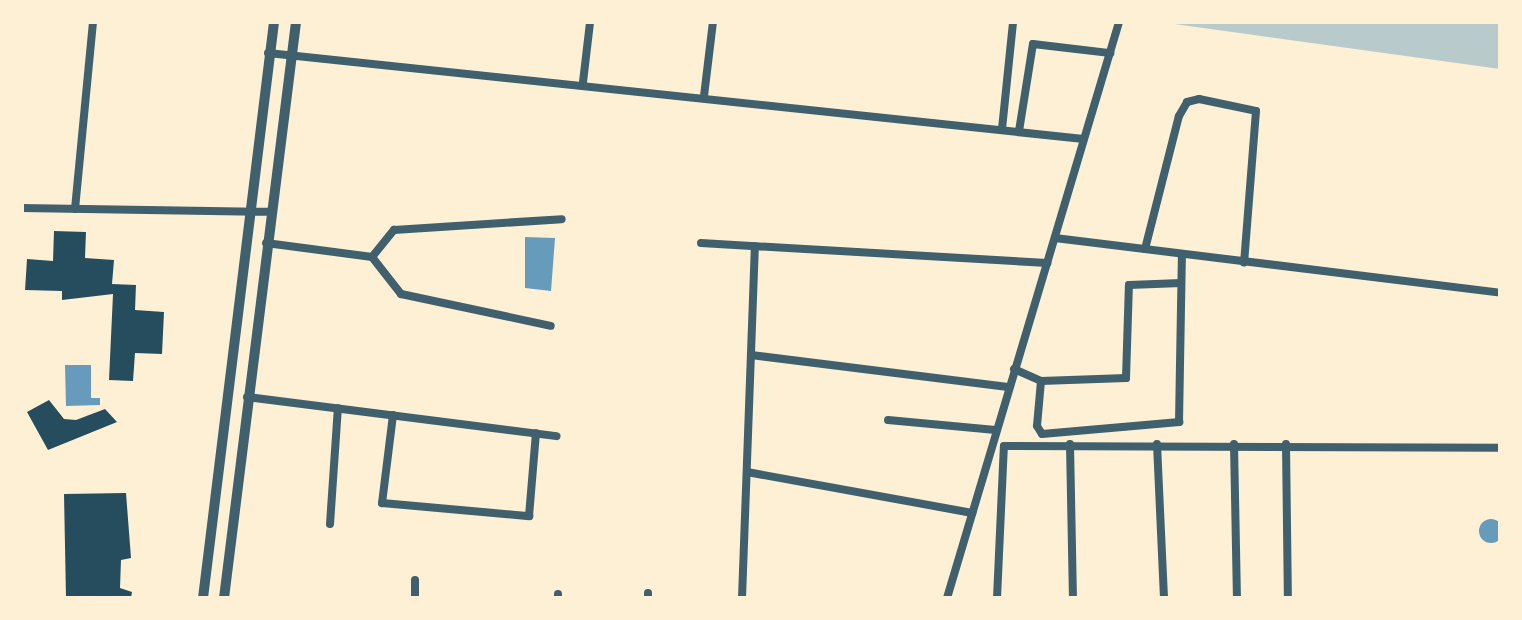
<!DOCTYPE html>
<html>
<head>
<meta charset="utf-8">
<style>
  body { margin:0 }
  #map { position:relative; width:1522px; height:620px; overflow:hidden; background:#fdf0d5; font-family:Literata,serif }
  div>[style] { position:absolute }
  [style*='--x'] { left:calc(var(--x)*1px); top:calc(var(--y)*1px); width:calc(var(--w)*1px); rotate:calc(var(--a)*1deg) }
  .green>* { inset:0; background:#b9caca }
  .water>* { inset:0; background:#669bbc }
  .round { border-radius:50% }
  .building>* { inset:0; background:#264d5e }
  .minor>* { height:8px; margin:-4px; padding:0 4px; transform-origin:4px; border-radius:4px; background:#3f606c }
  .tertiary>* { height:10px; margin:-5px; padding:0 5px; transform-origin:5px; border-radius:5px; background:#3f606c }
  span { translate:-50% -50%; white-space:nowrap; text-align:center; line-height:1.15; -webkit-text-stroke:6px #fdf0d5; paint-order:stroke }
  .frame { position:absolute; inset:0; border:24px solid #fdf0d5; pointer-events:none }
</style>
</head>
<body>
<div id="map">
  <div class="green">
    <div style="clip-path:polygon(1160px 22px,1500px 22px,1500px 69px)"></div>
  </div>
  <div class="water">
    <div style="clip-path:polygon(525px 237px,555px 238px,551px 291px,525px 288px)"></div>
    <div style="clip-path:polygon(65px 365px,91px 365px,91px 398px,100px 398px,100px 405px,66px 406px)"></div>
    <div class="round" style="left:1479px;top:519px;width:24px;height:24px"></div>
  </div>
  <div class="building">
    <div style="clip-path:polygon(54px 231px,86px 232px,85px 258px,114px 260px,112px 284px,136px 285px,135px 310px,164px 312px,162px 354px,135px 353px,133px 381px,109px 380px,113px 294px,62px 300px,62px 291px,25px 290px,27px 259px,53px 261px)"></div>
    <div style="clip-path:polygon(49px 400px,64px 419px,76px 420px,105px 409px,117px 422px,48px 450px,27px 412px)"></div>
    <div style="clip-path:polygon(126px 493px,131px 558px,121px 560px,120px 588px,132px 592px,131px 598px,66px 598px,64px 494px)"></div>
  </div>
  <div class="minor">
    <div style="--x:268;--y:53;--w:820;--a:6.02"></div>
    <div style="--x:583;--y:82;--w:60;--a:-83.3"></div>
    <div style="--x:704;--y:96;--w:75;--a:-83.1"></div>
    <div style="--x:1002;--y:129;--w:108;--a:-84.1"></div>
    <div style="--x:1019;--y:131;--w:88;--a:-80.9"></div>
    <div style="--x:1033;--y:44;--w:78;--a:6.7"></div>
    <div style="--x:22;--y:208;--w:246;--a:0.9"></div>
    <div style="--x:75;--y:209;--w:188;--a:-84.5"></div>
    <div style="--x:1055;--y:238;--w:448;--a:7"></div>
    <div style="--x:266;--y:243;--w:107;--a:7.5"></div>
    <div style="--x:701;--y:243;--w:347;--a:3.3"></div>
    <div style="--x:1145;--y:249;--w:137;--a:-75.7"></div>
    <div style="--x:1179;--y:116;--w:16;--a:-60"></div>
    <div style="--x:1187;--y:102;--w:12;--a:-14"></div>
    <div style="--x:1199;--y:99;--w:58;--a:11.9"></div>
    <div style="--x:1256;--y:111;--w:152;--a:94.5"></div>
    <div style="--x:372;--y:257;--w:35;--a:-51"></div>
    <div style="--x:394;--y:230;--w:168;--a:-3.7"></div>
    <div style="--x:372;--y:257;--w:47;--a:51.9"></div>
    <div style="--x:401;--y:294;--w:153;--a:12"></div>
    <div style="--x:751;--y:355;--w:259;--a:7.1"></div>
    <div style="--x:1014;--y:369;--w:30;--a:24"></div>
    <div style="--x:1041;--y:381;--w:85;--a:-2"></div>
    <div style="--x:1126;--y:378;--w:93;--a:-88.2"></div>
    <div style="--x:1129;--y:285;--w:52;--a:-2.2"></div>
    <div style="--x:1041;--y:381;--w:45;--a:95.1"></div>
    <div style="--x:1037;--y:426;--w:9;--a:58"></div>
    <div style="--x:1042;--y:434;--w:138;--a:-5"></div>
    <div style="--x:1179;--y:422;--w:167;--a:-89"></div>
    <div style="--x:247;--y:397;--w:312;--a:7.2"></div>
    <div style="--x:393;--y:415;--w:89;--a:97.1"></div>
    <div style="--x:382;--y:503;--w:148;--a:5.1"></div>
    <div style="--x:529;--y:516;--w:83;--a:-85.2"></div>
    <div style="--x:888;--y:420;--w:108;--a:5.3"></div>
    <div style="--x:1070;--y:444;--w:154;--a:88.9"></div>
    <div style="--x:1157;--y:444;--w:154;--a:87.4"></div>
    <div style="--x:1234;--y:444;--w:154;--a:88.9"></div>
    <div style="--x:1286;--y:444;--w:154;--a:89.3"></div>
    <div style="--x:747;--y:472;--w:229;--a:10.3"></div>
    <div style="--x:330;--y:524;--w:116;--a:-86.1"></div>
    <div style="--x:415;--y:580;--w:18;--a:90"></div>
    <div style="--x:648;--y:593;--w:5;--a:90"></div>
    <div style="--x:558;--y:598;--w:4;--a:-90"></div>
    <div style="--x:742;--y:598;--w:352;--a:-87.9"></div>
    <div style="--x:947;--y:598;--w:601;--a:-73.37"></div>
    <div style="--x:997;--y:598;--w:152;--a:-87.4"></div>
    <div style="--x:1004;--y:446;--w:496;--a:0.2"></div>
  </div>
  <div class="tertiary">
    <div style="--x:203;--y:598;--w:580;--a:-82.97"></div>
    <div style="--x:224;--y:598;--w:580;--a:-82.87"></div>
  </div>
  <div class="frame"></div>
</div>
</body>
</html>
